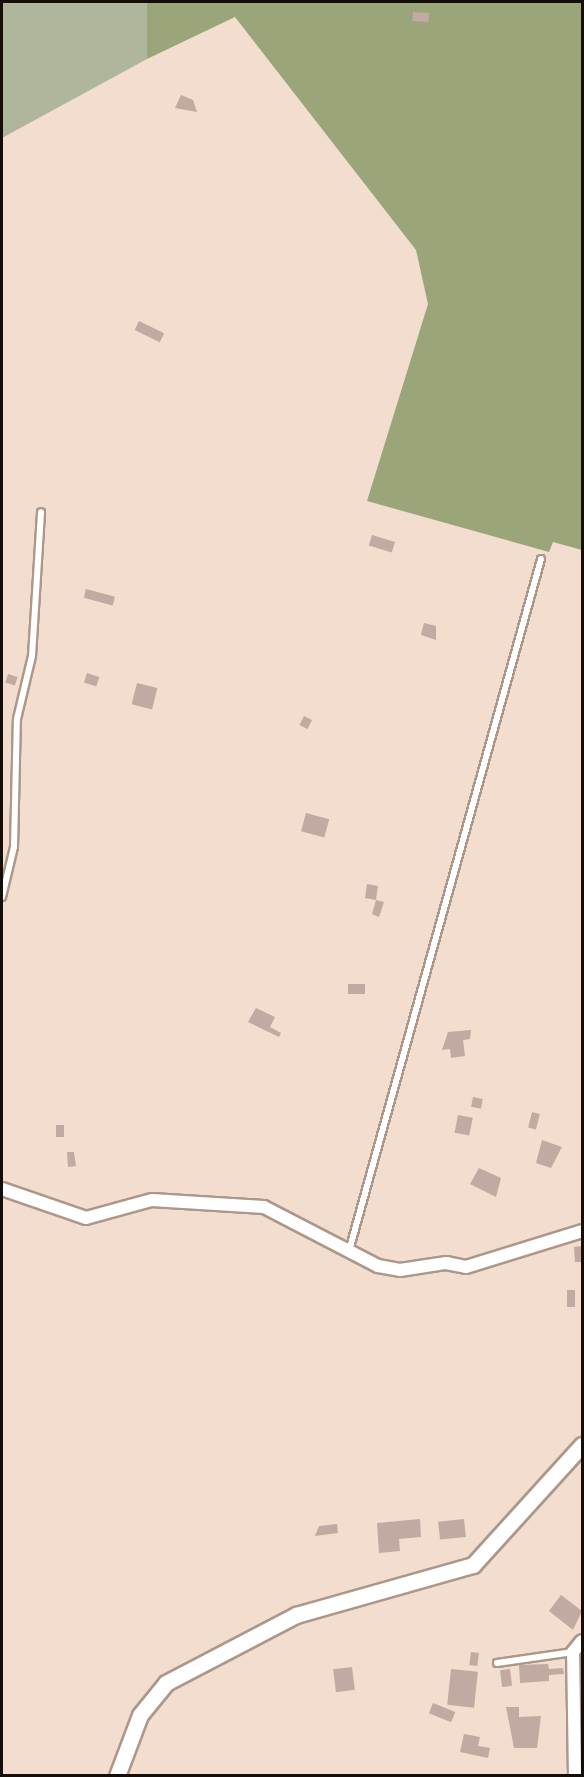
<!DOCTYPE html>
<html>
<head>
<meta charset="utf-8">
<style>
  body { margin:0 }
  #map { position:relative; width:584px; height:1777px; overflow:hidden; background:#f3ddce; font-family:"Archivo Narrow",sans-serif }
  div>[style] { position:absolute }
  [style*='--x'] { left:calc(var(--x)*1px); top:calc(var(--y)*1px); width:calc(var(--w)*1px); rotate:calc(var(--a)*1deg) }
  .green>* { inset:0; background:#afb69c }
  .forest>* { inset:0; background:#9aa67a }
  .building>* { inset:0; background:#c2a9a1; transform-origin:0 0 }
  .roads { filter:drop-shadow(2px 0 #ac978a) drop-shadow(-2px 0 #ac978a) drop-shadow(0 2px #ac978a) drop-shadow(0 -2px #ac978a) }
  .service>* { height:6px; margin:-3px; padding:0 3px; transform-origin:3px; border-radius:3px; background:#fff }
  .minor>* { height:12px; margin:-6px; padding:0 6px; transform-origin:6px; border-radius:6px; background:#fff }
  .tertiary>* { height:15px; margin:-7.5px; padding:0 7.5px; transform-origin:7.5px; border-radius:7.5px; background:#fff }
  span { translate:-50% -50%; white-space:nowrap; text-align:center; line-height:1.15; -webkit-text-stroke:4.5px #f3ddce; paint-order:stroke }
  .frame { position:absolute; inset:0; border:3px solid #140d08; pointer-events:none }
</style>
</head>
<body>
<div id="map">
  <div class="green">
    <div style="clip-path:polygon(2px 2px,147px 2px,147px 59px,2px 138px)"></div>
  </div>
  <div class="forest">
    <div style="clip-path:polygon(147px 2px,582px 2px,582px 550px,553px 542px,549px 552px,367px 501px,428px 304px,416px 250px,235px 17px,147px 59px)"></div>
  </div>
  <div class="building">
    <div style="left:413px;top:12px;width:16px;height:9px;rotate:4deg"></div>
    <div style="clip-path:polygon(181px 95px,193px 100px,197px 112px,175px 108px)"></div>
    <div style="left:139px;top:321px;width:28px;height:10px;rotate:26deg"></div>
    <div style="left:372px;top:535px;width:24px;height:11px;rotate:17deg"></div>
    <div style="left:86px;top:589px;width:30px;height:9px;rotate:15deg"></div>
    <div style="clip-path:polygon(424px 623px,436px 626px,436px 640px,421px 635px)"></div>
    <div style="left:87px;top:673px;width:13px;height:10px;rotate:18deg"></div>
    <div style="left:8px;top:674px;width:10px;height:9px;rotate:17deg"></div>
    <div style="left:137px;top:683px;width:21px;height:22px;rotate:14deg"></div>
    <div style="left:304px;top:716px;width:9px;height:10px;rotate:27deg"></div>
    <div style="left:306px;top:813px;width:24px;height:19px;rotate:15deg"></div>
    <div style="clip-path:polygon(367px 884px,378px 886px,376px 900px,384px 902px,379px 917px,372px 914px,376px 900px,365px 898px)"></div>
    <div style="left:365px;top:984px;width:10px;height:17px;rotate:90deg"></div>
    <div style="clip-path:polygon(256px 1008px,275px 1017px,270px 1027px,281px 1033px,279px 1037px,248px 1022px)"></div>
    <div style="clip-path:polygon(471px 1030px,470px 1039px,463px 1040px,465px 1056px,451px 1058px,450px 1049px,442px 1050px,448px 1032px)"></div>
    <div style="left:473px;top:1097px;width:10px;height:10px;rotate:11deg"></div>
    <div style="left:532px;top:1112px;width:8px;height:16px;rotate:14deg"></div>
    <div style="left:458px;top:1115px;width:15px;height:18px;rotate:11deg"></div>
    <div style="left:56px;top:1125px;width:8px;height:12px"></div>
    <div style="clip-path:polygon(542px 1140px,562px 1147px,551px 1168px,536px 1163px)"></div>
    <div style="clip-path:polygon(67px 1152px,74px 1152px,76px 1166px,68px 1167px)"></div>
    <div style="clip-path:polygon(479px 1168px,501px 1178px,496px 1197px,470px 1184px)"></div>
    <div style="clip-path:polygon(582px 1246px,582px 1262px,575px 1262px,574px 1247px)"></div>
    <div style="left:567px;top:1290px;width:8px;height:17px"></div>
    <div style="clip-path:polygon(420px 1519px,421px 1537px,399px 1539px,400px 1551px,379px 1553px,377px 1523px)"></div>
    <div style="left:464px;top:1519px;width:18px;height:26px;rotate:84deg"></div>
    <div style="clip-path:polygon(337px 1524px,338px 1533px,315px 1536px,319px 1526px)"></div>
    <div style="clip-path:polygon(561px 1595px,582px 1611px,573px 1630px,549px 1611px)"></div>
    <div style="left:471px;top:1652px;width:8px;height:13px;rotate:7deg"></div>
    <div style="clip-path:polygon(548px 1664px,549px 1669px,563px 1668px,564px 1674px,549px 1675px,549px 1681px,520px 1683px,519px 1665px)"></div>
    <div style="left:352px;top:1667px;width:23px;height:19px;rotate:83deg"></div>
    <div style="left:451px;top:1669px;width:27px;height:36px;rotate:6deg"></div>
    <div style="left:510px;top:1669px;width:17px;height:10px;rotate:83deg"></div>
    <div style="left:433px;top:1703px;width:24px;height:11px;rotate:22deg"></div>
    <div style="clip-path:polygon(506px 1707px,519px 1707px,519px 1717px,541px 1716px,537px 1748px,514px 1748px)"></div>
    <div style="clip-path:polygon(464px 1734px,480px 1737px,478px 1746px,490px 1748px,488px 1758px,460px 1752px)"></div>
  </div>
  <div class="roads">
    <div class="service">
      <div style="--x:2;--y:897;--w:51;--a:-76.5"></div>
      <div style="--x:14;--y:847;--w:128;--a:-88.7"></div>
      <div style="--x:17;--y:719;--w:65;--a:-76.6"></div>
      <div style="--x:32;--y:656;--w:144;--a:-86.4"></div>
      <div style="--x:349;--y:1251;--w:718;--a:-74.49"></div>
      <div style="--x:497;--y:1663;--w:77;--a:-8.2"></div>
    </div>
    <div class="minor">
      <div style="--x:2;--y:1189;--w:89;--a:19"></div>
      <div style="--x:86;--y:1218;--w:68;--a:-15.3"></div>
      <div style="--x:152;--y:1200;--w:112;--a:3.6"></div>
      <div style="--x:264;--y:1207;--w:128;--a:27.4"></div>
      <div style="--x:378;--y:1266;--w:22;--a:10"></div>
      <div style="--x:400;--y:1270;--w:47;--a:-8.7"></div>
      <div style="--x:446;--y:1263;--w:20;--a:11"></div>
      <div style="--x:466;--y:1267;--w:121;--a:-17.2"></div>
      <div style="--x:575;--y:1776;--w:124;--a:-90.9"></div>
      <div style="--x:573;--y:1652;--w:14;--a:-51"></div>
    </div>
    <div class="tertiary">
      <div style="--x:117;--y:1776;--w:65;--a:-69.3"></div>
      <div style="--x:140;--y:1715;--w:41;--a:-50.9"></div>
      <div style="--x:166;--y:1683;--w:147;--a:-27.6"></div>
      <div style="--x:296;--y:1615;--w:184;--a:-15.8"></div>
      <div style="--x:473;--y:1565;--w:162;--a:-47.8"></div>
    </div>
  </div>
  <div class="frame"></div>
</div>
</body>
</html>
